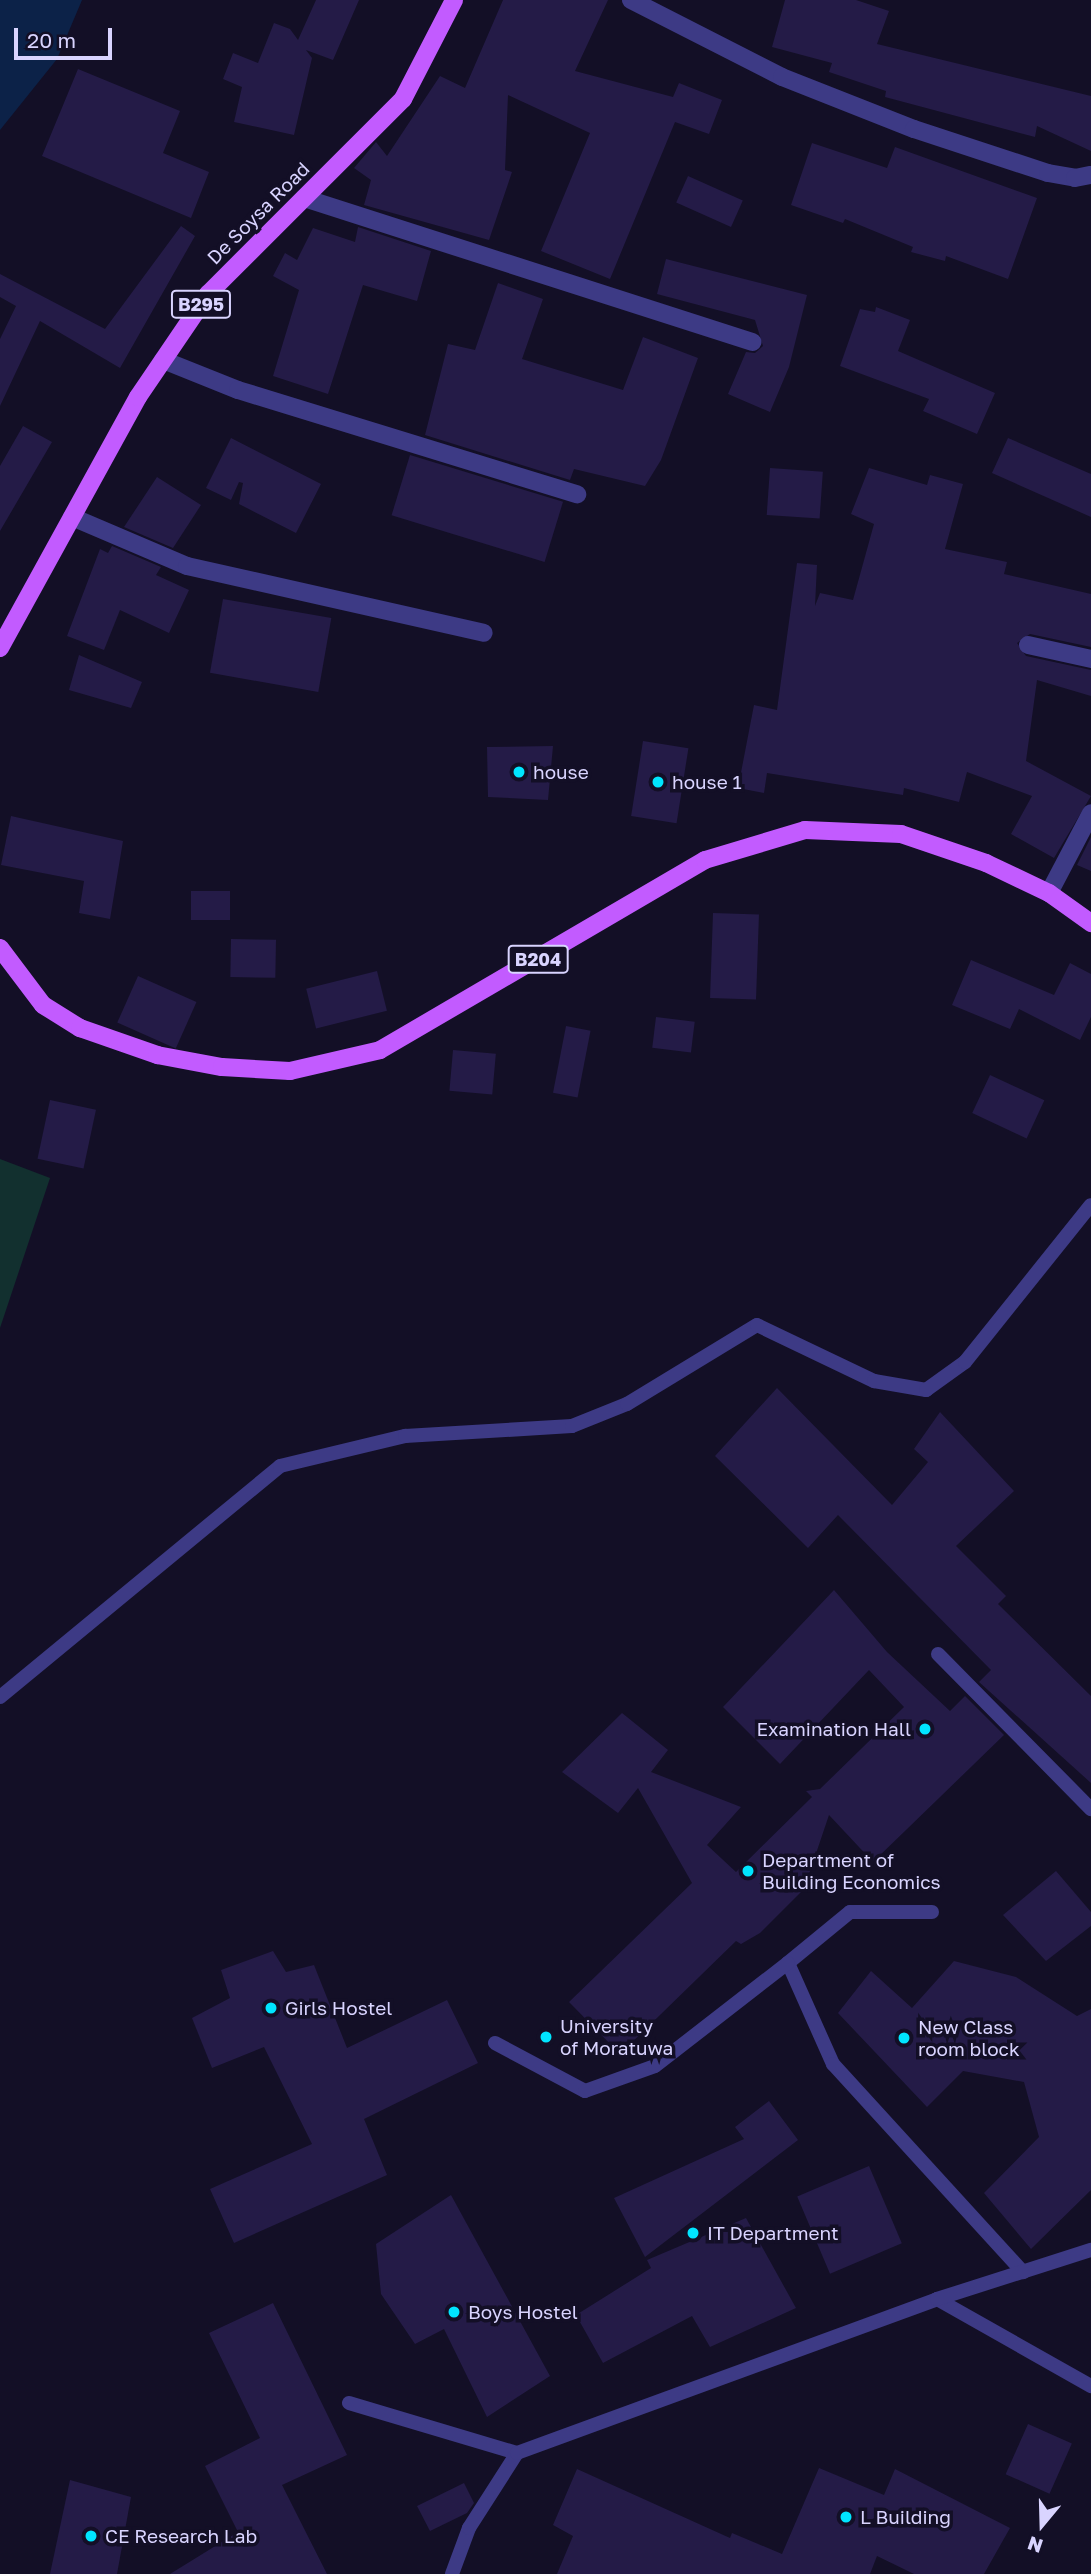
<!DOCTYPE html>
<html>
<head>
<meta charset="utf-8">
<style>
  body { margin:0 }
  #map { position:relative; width:1091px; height:2574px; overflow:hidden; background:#130f26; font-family:"Golos Text",sans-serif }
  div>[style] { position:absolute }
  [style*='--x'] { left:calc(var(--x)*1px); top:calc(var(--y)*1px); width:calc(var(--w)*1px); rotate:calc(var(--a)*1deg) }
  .green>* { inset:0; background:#12302f }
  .water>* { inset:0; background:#0c2248 }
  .building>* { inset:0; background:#241b47; transform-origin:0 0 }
  .service>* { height:14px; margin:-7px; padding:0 7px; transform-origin:7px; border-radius:7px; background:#3d3a85 }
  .minor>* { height:18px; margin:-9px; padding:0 9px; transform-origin:9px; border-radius:9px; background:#3d3a85 }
  .primary>* { height:18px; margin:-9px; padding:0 9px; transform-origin:9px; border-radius:9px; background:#c25bff }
  .dots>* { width:19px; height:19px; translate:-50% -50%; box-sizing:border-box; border:4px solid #130f26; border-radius:50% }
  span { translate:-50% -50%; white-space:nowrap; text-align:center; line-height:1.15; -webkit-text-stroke:7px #130f26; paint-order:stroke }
  .shield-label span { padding:2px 5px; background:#130f26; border:2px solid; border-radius:5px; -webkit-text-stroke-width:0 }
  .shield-label { font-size:18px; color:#d9d4ff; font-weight:700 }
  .street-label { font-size:19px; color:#d9d4ff }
  .poi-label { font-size:19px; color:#d9d4ff }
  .left { translate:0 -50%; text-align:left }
  .right { translate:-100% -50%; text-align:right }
  .north { position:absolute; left:1007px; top:2490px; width:70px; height:70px; -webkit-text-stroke:5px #130f26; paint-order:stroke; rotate:199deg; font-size:19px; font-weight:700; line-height:28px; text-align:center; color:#d9d4ff }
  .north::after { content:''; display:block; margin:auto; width:24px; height:32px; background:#d9d4ff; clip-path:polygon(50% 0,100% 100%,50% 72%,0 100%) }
  .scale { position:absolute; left:14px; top:28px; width:98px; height:32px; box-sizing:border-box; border:4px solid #d9d4ff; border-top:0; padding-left:9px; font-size:21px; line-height:24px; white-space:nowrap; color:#d9d4ff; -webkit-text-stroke:5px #130f26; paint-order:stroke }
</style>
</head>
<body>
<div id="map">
  <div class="green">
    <div style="clip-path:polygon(0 1159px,50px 1178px,0 1328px)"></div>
  </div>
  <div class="water">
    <div style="clip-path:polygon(0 0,82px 0,57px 59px,0 130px)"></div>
  </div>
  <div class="building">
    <div style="clip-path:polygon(316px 0,359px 0,333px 60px,306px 50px,312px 58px,294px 135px,234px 122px,242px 87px,223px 79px,233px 53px,258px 63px,274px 23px,290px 29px,298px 40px)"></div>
    <div style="clip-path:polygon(503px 0,608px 0,575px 71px,673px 97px,679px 83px,722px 100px,709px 134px,675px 122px,610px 279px,541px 251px,590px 133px,508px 95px,505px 170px,512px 172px,489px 240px,364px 205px,371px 180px,354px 168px,376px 142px,387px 156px,440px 76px,465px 88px)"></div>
    <div style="clip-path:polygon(785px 0,856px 0,889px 11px,877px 44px,1091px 96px,1091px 151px,1037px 126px,1035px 137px,885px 97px,886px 91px,829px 72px,832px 63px,772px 47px)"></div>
    <div style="clip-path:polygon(78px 69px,180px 111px,163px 153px,209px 172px,191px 218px,42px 156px)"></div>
    <div style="clip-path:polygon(812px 143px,887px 168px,895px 147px,1037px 198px,1008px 279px,946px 256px,945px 261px,911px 252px,913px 247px,845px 219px,843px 223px,791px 205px)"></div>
    <div style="left:688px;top:176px;width:60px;height:29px;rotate:24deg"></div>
    <div style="clip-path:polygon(181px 226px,195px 236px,120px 368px,40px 321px,0 406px,0 339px,16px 306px,0 297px,0 274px,105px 329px)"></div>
    <div style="clip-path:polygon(358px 227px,431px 251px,417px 301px,363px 285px,328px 394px,273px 376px,299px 290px,273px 276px,285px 253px,297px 260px,313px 228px,355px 242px)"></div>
    <div style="clip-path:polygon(666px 259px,807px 295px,789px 367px,770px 412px,728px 394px,746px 352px,755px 353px,763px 346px,755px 320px,657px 294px)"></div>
    <div style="clip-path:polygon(498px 283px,543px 299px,522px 359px,623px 390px,643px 337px,698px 358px,661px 460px,645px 486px,574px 469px,570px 480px,425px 435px,448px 344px,475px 350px)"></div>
    <div style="clip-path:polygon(876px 307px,910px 320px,898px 351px,995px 393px,977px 434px,923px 411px,929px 399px,840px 366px,860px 309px,875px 312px)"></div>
    <div style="clip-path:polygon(23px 426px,52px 442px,0 531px,0 466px)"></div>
    <div style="clip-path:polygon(231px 438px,321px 484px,296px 533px,239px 504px,243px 483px,239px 482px,231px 500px,206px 488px)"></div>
    <div style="clip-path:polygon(1008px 438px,1091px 474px,1091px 517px,992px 473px)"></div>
    <div style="left:410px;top:455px;width:160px;height:63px;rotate:17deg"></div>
    <div style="left:770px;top:468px;width:53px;height:47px;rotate:4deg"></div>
    <div style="clip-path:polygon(869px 468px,927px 485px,930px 475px,963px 484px,945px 549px,1007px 562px,1004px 574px,1091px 594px,1091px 647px,1030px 634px,1017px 643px,1026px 656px,1091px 670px,1091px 696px,1037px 680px,1026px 761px,1091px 796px,1054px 858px,1011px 834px,1032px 796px,967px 772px,959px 802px,904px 788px,903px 795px,767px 773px,764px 793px,738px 788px,754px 705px,777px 710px,797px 563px,817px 565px,815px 606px,820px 593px,853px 600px,874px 524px,851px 514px)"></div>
    <div style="clip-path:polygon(157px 477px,201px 505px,173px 548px,124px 527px)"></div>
    <div style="clip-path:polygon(112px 546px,161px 567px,156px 575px,189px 590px,169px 633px,120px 610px,104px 650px,67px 636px,100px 549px,108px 553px)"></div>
    <div style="left:223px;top:599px;width:110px;height:75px;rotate:10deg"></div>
    <div style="clip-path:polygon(79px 655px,142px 682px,131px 708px,69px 690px)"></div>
    <div style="left:643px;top:741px;width:46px;height:76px;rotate:9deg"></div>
    <div style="clip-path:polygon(553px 746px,548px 800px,488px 797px,487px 747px)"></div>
    <div style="clip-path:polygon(11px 816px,123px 841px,110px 919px,79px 913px,84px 881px,1px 865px)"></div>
    <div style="clip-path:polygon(1091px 837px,1091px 871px,1077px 865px)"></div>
    <div style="left:191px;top:891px;width:39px;height:29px"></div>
    <div style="left:713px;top:913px;width:46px;height:85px;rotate:2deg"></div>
    <div style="left:231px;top:939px;width:45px;height:38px;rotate:1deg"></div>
    <div style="clip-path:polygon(971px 960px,1054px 995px,1070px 963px,1091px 974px,1091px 1017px,1080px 1040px,1019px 1009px,1010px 1029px,952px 1005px)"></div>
    <div style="left:377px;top:971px;width:41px;height:73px;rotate:76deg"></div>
    <div style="left:138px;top:976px;width:64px;height:51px;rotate:24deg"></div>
    <div style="left:656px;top:1017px;width:39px;height:31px;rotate:7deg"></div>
    <div style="left:566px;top:1026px;width:25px;height:68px;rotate:11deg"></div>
    <div style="left:453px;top:1050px;width:43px;height:41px;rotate:5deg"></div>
    <div style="left:990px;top:1075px;width:60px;height:42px;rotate:25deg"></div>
    <div style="left:50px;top:1100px;width:47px;height:60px;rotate:12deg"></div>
    <div style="clip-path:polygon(777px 1388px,892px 1505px,928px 1462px,914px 1449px,940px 1412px,1014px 1491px,956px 1546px,1006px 1596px,998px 1604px,1091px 1696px,1091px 1783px,979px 1682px,991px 1670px,838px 1515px,808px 1548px,715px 1456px)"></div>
    <div style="clip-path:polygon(834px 1590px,887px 1652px,950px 1711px,965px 1696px,1004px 1735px,873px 1862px,829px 1815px,804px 1889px,760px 1933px,741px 1944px,736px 1941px,620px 2054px,569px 2002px,692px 1883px,638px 1788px,618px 1813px,562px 1772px,622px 1713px,668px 1750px,651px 1772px,741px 1807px,707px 1845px,736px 1872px,812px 1797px,806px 1791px,820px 1789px,904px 1707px,869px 1670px,780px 1764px,723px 1707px)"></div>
    <div style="clip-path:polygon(1056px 1871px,1091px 1912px,1091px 1926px,1046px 1961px,1003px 1915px)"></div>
    <div style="clip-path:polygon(273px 1951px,286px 1972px,314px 1965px,347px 2048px,447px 2000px,478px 2063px,364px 2119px,387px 2175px,234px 2243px,210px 2189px,312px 2144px,264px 2047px,212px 2068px,192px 2018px,230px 1998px,221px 1970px)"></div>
    <div style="clip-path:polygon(954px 1961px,1016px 1977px,1077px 2016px,1091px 2009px,1091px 2190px,1031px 2249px,984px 2193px,1039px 2137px,1024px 2082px,963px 2071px,927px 2107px,838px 2013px,871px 1971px,912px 2008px)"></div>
    <div style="clip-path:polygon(769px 2101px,798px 2140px,645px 2257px,614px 2198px,744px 2139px,735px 2127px)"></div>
    <div style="left:869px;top:2166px;width:84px;height:78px;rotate:67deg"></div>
    <div style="clip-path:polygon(451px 2195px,550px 2376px,487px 2417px,444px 2329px,415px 2344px,381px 2294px,376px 2244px)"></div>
    <div style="clip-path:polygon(746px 2218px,796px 2308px,710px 2347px,692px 2316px,603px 2363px,576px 2315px,651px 2268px,647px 2260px)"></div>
    <div style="clip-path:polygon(273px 2303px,347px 2455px,282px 2485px,327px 2574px,170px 2574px,238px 2532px,205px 2466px,260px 2438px,209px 2333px)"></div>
    <div style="left:1028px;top:2424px;width:48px;height:55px;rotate:24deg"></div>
    <div style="clip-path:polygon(819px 2468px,884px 2495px,895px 2469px,1010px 2528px,984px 2574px,914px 2574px,877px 2556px,870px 2574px,557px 2574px,573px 2536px,553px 2525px,577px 2469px,730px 2538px,732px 2533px,782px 2554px)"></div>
    <div style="clip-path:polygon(70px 2480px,131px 2497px,117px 2574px,50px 2574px)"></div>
    <div style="clip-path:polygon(464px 2483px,474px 2503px,467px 2513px,430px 2531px,417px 2506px)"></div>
  </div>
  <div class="service">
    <div style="--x:938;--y:1654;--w:218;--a:45.4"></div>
    <div style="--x:0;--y:1697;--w:363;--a:-39.5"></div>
    <div style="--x:280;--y:1466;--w:129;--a:-13.5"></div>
    <div style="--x:405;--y:1436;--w:167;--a:-3.4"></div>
    <div style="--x:572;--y:1426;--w:59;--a:-21.8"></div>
    <div style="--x:627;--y:1404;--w:152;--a:-31.3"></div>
    <div style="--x:757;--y:1325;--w:130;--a:25.6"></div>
    <div style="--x:874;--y:1381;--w:53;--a:9.8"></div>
    <div style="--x:926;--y:1390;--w:48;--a:-35.7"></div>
    <div style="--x:965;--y:1362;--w:201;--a:-51.3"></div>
    <div style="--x:932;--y:1912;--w:82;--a:180"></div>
    <div style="--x:850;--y:1912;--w:80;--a:140.6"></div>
    <div style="--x:788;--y:1963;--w:111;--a:66"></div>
    <div style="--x:833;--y:2064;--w:282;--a:47.6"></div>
    <div style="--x:495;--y:2043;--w:102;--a:28.1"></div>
    <div style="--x:585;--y:2091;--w:74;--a:-19.7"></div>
    <div style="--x:655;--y:2066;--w:168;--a:-37.8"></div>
    <div style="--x:937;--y:2299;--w:177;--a:29.5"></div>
    <div style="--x:349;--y:2403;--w:175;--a:16.6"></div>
    <div style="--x:452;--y:2574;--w:49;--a:-69.7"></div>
    <div style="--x:469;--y:2528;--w:89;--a:-57.4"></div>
    <div style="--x:517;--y:2453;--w:447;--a:-20.1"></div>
    <div style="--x:937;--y:2299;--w:162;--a:-17.7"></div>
  </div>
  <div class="minor">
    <div style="--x:631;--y:0;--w:169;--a:27"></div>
    <div style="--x:782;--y:77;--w:142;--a:21.5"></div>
    <div style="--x:914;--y:129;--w:141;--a:18.2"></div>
    <div style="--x:1048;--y:173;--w:27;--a:10"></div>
    <div style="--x:1075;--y:178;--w:16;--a:-11"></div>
    <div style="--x:304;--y:198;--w:471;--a:17.8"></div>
    <div style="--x:163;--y:360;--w:81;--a:21.8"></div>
    <div style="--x:238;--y:390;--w:355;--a:17.1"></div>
    <div style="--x:72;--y:517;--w:125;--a:23.1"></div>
    <div style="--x:187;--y:566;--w:304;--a:12.7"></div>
    <div style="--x:1028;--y:645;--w:65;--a:12.5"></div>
    <div style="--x:1049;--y:893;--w:90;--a:-62.3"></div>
  </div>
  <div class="primary">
    <div style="--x:0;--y:648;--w:286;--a:-61.2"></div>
    <div style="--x:138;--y:397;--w:125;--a:-55.8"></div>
    <div style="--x:208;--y:294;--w:276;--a:-45"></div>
    <div style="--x:403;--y:99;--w:111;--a:-62.7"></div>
    <div style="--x:0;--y:948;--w:71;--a:53"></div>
    <div style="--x:43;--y:1005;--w:44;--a:31.9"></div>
    <div style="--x:80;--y:1028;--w:82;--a:19.3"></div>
    <div style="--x:157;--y:1055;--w:66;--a:10.5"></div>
    <div style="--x:222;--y:1067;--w:68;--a:3.4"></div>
    <div style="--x:290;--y:1071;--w:92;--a:-13.1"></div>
    <div style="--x:380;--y:1050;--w:376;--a:-30.3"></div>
    <div style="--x:705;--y:860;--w:104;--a:-16.7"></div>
    <div style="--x:805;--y:830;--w:96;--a:2.4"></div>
    <div style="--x:901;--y:834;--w:90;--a:18.8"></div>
    <div style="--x:986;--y:863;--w:70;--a:25.5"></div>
    <div style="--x:1049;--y:893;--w:52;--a:35.5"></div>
  </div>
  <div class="dots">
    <div style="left:519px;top:772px;background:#00e5ff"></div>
    <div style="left:658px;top:782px;background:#00e5ff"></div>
    <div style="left:925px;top:1729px;background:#00e5ff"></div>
    <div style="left:748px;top:1871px;background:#00e5ff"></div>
    <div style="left:271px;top:2008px;background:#00e5ff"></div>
    <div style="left:546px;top:2037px;background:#00e5ff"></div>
    <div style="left:904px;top:2038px;background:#00e5ff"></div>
    <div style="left:693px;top:2233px;background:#00e5ff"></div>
    <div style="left:454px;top:2312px;background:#00e5ff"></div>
    <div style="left:846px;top:2517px;background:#00e5ff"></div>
    <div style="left:91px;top:2536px;background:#00e5ff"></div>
  </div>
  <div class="shield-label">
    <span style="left:201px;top:304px">B295</span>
    <span style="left:538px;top:959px">B204</span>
  </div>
  <div class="street-label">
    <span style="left:258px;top:213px;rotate:-45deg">De Soysa Road</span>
  </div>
  <div class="poi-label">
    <span class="left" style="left:533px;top:772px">house</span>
    <span class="left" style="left:672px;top:782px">house 1</span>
    <span class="right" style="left:911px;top:1729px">Examination Hall</span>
    <span class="left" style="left:762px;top:1871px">Department of<br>Building Economics</span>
    <span class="left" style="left:285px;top:2008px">Girls Hostel</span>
    <span class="left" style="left:560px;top:2037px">University<br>of Moratuwa</span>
    <span class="left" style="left:918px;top:2038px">New Class<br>room block</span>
    <span class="left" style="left:707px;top:2233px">IT Department</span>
    <span class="left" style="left:468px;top:2312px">Boys Hostel</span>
    <span class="left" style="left:860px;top:2517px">L Building</span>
    <span class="left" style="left:105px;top:2536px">CE Research Lab</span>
  </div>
  <div class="north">N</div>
  <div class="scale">20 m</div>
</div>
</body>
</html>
